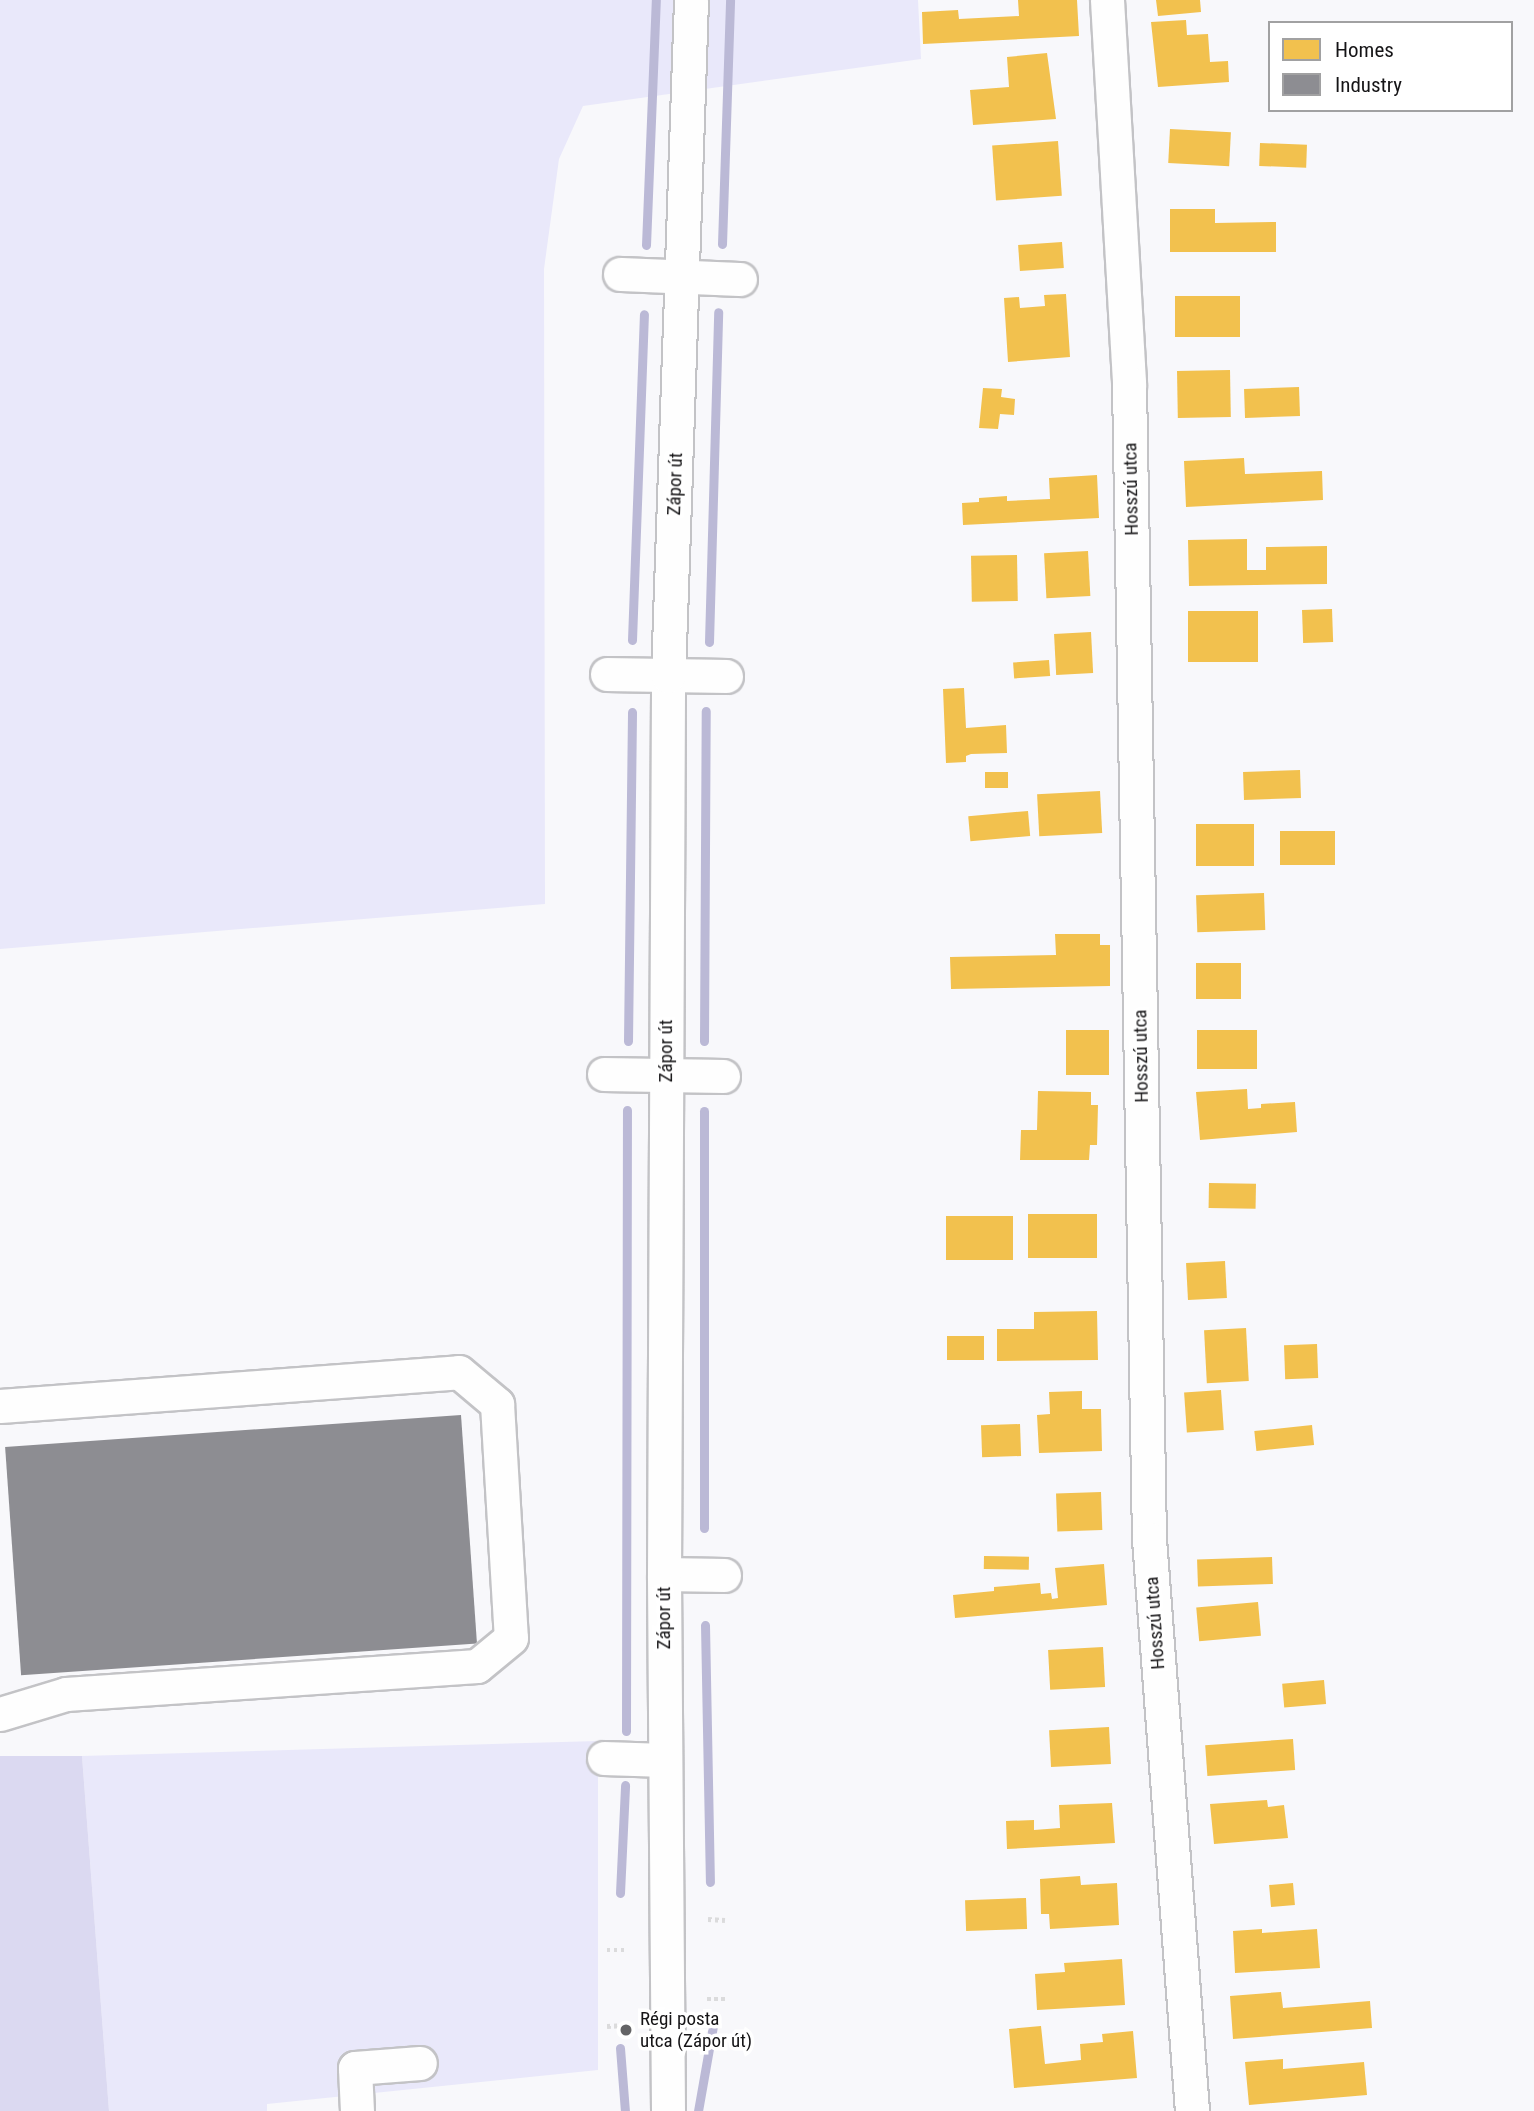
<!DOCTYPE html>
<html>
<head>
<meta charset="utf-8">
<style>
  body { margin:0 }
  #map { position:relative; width:1534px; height:2111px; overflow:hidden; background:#f8f8fb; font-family:"Roboto Condensed",sans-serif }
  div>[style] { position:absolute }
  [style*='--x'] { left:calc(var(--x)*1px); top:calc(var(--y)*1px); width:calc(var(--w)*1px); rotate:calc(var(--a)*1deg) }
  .green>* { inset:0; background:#e9e8fa }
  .forest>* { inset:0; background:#dbd9f1 }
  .homes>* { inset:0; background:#f2c14e; transform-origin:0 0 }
  .industry>* { inset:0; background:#8d8d92; transform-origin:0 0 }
  .stream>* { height:9px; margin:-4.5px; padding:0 4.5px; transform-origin:4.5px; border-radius:4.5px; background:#bbb9d6 }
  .path>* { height:4.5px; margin-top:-2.25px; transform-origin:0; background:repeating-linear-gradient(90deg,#dbdbdc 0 3.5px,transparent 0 7px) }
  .roads { filter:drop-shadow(2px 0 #c3c3c6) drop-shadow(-2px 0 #c3c3c6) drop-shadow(0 2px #c3c3c6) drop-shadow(0 -2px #c3c3c6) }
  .minor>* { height:33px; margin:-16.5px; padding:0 16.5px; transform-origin:16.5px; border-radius:16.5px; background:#fefefe }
  .dots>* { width:19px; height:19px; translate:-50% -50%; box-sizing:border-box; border:4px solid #fff; border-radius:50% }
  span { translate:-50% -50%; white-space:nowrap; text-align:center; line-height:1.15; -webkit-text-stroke:7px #fff; paint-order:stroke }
  .street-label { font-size:19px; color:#151416 }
  .poi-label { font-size:19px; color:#151416 }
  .left { translate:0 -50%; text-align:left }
  .legend { position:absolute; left:1268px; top:21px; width:245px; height:91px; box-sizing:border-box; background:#fff; border:2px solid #a1a1a2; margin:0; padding:9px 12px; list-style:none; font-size:21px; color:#151416 }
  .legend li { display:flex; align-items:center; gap:14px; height:35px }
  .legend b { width:35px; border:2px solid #a1a1a2 }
</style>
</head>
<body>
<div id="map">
  <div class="green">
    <div style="clip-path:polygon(0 0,918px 0,921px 59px,583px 106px,559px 159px,544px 269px,545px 904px,0 949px)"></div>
    <div style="clip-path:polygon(598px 1741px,598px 2070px,267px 2104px,267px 2111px,109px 2111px,82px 1756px)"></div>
  </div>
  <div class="forest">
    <div style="clip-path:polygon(0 1756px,82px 1756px,109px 2111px,0 2111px)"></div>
  </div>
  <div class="homes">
    <div style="clip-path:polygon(1018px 0,1077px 0,1079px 36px,923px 44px,922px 12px,958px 10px,959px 19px,1019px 16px)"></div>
    <div style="clip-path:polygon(1156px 0,1200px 0,1201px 12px,1158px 16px)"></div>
    <div style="clip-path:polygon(1186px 20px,1187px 35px,1208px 34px,1210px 62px,1228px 61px,1229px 82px,1158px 87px,1151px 22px)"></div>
    <div style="clip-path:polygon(1047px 53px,1056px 119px,973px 125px,970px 90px,1009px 87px,1007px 57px)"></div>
    <div style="left:1170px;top:129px;width:61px;height:34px;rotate:3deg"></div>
    <div style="left:1058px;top:141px;width:55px;height:66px;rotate:86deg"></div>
    <div style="left:1260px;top:143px;width:47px;height:23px;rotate:2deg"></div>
    <div style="clip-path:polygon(1170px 209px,1215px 209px,1215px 223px,1276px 222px,1276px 252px,1170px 252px)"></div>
    <div style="left:1062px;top:242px;width:26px;height:44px;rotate:86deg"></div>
    <div style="clip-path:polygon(1066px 294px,1070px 357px,1008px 362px,1004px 298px,1019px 297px,1020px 308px,1045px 306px,1044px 295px)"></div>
    <div style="left:1175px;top:296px;width:65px;height:41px"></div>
    <div style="left:1230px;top:370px;width:47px;height:53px;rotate:89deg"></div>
    <div style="left:1299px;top:387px;width:29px;height:55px;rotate:88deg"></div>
    <div style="clip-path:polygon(983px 388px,1002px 389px,1001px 397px,1015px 399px,1014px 415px,1000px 414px,998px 429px,979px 428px)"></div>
    <div style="clip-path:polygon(1244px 458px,1245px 474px,1322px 471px,1323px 500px,1186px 507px,1184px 461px)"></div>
    <div style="clip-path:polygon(1097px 475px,1099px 518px,963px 525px,962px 503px,979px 502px,979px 498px,1007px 496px,1007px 501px,1050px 499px,1049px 478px)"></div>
    <div style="clip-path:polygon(1247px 539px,1247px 570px,1266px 570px,1266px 547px,1327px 546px,1327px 584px,1189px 586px,1188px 540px)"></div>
    <div style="left:1088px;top:551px;width:45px;height:44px;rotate:87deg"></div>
    <div style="left:1017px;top:555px;width:46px;height:46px;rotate:89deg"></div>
    <div style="left:1332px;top:609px;width:33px;height:30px;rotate:88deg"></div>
    <div style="left:1258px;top:611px;width:51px;height:70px;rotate:90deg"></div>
    <div style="left:1091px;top:632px;width:41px;height:37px;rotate:87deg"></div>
    <div style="left:1049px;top:660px;width:16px;height:36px;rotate:86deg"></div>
    <div style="clip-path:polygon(964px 688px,966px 728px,1006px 725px,1007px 753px,971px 754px,966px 756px,966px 762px,946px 763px,943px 689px)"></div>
    <div style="left:1300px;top:770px;width:28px;height:57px;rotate:88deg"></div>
    <div style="left:1008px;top:772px;width:16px;height:23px;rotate:90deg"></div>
    <div style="left:1100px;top:791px;width:42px;height:63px;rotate:87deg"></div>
    <div style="left:1028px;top:811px;width:25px;height:60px;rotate:85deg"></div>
    <div style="left:1196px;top:824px;width:58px;height:42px"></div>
    <div style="left:1280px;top:831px;width:55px;height:34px"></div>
    <div style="left:1264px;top:893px;width:37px;height:68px;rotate:88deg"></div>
    <div style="clip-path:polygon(1055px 934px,1100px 934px,1100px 945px,1110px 945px,1110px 986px,951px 989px,950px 957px,1056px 955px)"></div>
    <div style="left:1241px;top:963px;width:36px;height:45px;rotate:90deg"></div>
    <div style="left:1066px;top:1030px;width:43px;height:45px"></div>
    <div style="left:1197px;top:1030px;width:60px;height:39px"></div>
    <div style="clip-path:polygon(1247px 1089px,1248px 1109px,1261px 1108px,1261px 1104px,1295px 1102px,1297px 1132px,1200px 1140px,1196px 1092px)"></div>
    <div style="clip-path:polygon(1038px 1091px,1091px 1092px,1091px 1105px,1098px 1105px,1097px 1145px,1090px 1145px,1089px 1160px,1020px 1160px,1021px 1130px,1037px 1130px)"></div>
    <div style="left:1209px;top:1183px;width:47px;height:25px;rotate:1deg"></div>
    <div style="left:1028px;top:1214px;width:69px;height:44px"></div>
    <div style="left:1013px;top:1216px;width:44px;height:67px;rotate:90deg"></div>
    <div style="left:1225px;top:1261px;width:37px;height:39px;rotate:87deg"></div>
    <div style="clip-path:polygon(1097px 1311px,1098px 1360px,997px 1361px,997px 1329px,1034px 1329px,1034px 1312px)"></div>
    <div style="left:1246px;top:1328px;width:53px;height:42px;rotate:87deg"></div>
    <div style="left:984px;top:1336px;width:24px;height:37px;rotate:90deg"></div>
    <div style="left:1317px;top:1344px;width:34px;height:33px;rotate:88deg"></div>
    <div style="left:1221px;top:1390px;width:40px;height:37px;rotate:86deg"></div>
    <div style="clip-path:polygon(1082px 1391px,1082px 1409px,1101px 1409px,1102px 1451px,1039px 1453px,1037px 1415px,1050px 1414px,1049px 1392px)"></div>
    <div style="left:1020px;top:1424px;width:32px;height:39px;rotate:88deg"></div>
    <div style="left:1312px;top:1425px;width:20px;height:58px;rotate:84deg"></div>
    <div style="left:1101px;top:1492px;width:38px;height:45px;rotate:88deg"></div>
    <div style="left:984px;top:1556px;width:45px;height:13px;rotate:1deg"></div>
    <div style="left:1272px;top:1557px;width:27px;height:75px;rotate:88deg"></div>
    <div style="clip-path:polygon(1104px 1564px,1107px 1605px,955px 1618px,953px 1595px,994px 1591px,994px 1587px,1040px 1583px,1041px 1594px,1051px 1593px,1052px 1599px,1058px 1598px,1055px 1568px)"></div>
    <div style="left:1258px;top:1602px;width:34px;height:62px;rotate:85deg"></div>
    <div style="left:1103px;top:1647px;width:40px;height:55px;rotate:87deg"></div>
    <div style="left:1324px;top:1680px;width:24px;height:42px;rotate:85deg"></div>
    <div style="left:1109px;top:1727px;width:37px;height:60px;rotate:87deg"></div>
    <div style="left:1293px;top:1739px;width:31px;height:88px;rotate:86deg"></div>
    <div style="clip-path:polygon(1267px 1800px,1268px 1807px,1284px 1805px,1288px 1838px,1214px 1844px,1210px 1804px)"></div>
    <div style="clip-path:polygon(1112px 1803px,1115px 1843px,1007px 1849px,1006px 1821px,1034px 1820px,1034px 1830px,1060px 1828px,1059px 1805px)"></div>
    <div style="clip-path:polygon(1080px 1876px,1081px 1885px,1117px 1883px,1119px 1925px,1050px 1929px,1049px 1914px,1041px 1914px,1040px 1879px)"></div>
    <div style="left:1293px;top:1883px;width:22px;height:24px;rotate:85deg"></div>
    <div style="left:1026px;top:1898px;width:31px;height:61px;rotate:88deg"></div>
    <div style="clip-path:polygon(1262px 1929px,1262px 1933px,1317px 1929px,1320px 1968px,1235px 1973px,1233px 1931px)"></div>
    <div style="clip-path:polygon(1122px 1959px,1125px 2005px,1037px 2010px,1035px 1974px,1065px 1972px,1064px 1963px)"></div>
    <div style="clip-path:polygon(1281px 1992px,1283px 2008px,1370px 2001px,1372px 2028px,1233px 2039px,1230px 1996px)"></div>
    <div style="clip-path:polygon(1041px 2026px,1045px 2064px,1081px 2060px,1080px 2044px,1103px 2042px,1102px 2034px,1133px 2031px,1137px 2078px,1014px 2088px,1009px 2029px)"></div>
    <div style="clip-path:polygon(1283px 2059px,1283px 2069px,1364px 2062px,1367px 2095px,1249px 2105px,1245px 2062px)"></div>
  </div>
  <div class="industry">
    <div style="left:461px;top:1415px;width:229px;height:457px;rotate:86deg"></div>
  </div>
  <div class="stream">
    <div style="--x:722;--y:244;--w:244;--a:-88.1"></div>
    <div style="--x:646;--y:245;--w:245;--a:-87.7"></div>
    <div style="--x:632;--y:640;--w:326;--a:-87.9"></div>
    <div style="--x:709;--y:642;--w:330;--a:-88.4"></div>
    <div style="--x:628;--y:1041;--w:329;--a:-89.3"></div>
    <div style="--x:704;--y:1041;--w:330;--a:-89.7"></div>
    <div style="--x:704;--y:1528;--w:417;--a:-90"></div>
    <div style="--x:705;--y:1625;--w:257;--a:88.9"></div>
    <div style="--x:626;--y:1731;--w:621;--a:-89.91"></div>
    <div style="--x:620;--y:1893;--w:108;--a:-87.3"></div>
    <div style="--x:620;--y:2048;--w:63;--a:85.5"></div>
    <div style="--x:698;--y:2111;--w:86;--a:-80"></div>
  </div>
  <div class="path">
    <div style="--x:708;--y:1919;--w:17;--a:3"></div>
    <div style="--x:607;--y:1950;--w:19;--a:0"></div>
    <div style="--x:707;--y:1999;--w:18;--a:0"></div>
    <div style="--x:607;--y:2026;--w:19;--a:-3"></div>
  </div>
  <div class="roads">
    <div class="minor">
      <div style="--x:1107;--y:0;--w:384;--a:86.7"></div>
      <div style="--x:1129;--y:383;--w:1156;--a:89.01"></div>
      <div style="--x:1149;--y:1539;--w:574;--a:85.7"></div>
      <div style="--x:620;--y:274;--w:120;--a:2.4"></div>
      <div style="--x:607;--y:674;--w:119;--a:1"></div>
      <div style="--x:604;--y:1074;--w:119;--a:1"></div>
      <div style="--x:0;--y:1406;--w:460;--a:-4.2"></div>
      <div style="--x:459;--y:1372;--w:50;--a:40.1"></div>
      <div style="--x:497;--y:1404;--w:234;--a:86.6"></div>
      <div style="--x:511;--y:1638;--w:44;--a:140.5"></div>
      <div style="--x:477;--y:1666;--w:412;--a:176.1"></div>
      <div style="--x:66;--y:1694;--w:69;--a:163.1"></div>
      <div style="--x:664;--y:1574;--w:60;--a:1"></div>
      <div style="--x:604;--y:1758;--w:61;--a:1.9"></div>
      <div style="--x:357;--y:2111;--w:43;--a:-92.7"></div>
      <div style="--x:355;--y:2068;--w:65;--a:-4.4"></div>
      <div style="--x:668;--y:2111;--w:537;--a:-90.43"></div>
      <div style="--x:664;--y:1574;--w:898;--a:-89.74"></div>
      <div style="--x:668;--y:676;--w:676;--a:-88.05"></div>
    </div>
  </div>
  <div class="dots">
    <div style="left:626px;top:2030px;background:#646466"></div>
  </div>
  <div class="street-label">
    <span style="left:675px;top:484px;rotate:-88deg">Zápor út</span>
    <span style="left:1131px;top:489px;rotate:-91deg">Hosszú utca</span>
    <span style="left:666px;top:1051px;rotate:-90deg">Zápor út</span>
    <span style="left:1141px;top:1056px;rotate:-91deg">Hosszú utca</span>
    <span style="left:664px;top:1618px;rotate:-90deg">Zápor út</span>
    <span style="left:1155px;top:1623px;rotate:-94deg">Hosszú utca</span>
  </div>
  <div class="poi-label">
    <span class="left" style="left:640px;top:2030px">Régi posta<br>utca (Zápor út)</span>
  </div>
  <ul class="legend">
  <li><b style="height:19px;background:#f2c14e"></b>Homes</li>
  <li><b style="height:19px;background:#8d8d92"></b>Industry</li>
  </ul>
</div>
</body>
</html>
